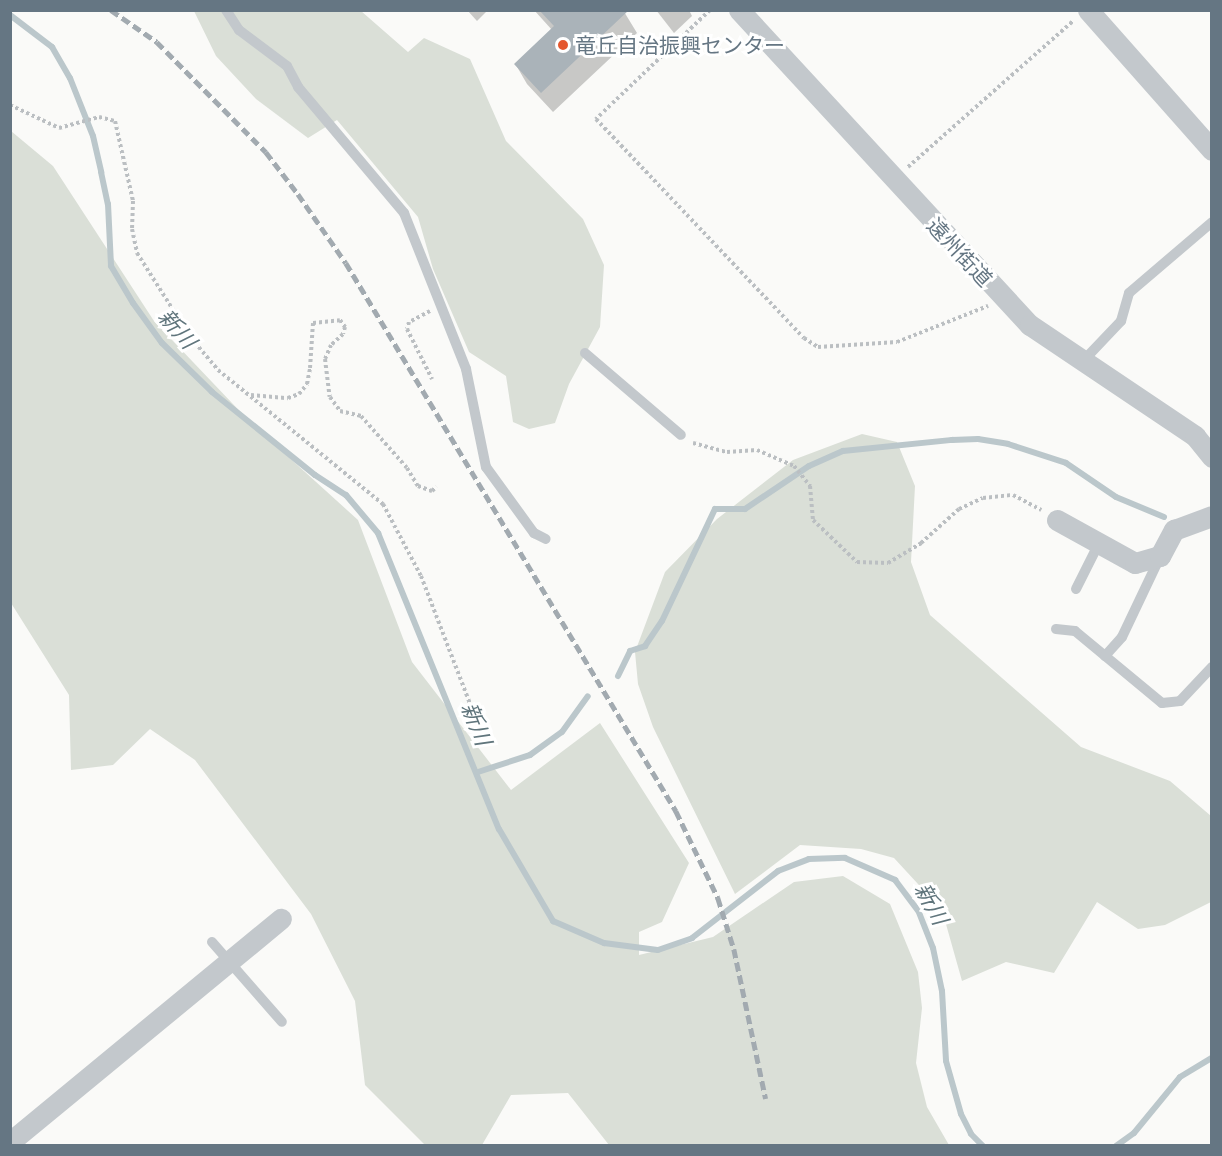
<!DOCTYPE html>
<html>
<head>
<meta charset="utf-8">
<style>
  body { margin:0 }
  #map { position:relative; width:1222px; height:1156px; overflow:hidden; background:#fafaf8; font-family:Manrope,"Noto Sans JP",sans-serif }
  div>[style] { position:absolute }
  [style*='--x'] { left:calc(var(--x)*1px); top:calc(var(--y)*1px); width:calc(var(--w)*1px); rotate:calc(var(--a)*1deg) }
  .green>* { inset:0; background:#dadfd7 }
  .shadow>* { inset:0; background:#0003 }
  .stream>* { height:6px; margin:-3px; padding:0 3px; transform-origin:3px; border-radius:3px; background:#bbc7cb }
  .building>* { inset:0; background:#aab3b9 }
  .path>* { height:4px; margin-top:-2px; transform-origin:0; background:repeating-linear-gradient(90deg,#bbbfc2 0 3px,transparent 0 6px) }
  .lane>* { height:10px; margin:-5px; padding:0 5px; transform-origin:5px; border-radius:5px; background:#c3c8cc }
  .street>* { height:21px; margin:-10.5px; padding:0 10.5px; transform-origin:10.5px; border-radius:10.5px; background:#c3c8cc }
  .rail>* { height:4.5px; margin-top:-2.25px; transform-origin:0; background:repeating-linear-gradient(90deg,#a2aab0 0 9px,transparent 0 13.5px) }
  .dots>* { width:16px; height:16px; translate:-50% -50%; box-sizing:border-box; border:3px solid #fff; border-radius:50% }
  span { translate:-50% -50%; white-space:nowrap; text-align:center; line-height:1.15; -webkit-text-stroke:6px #fff; paint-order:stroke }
  .poi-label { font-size:21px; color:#657683 }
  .left { translate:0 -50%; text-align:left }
  .street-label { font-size:21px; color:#657683 }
  .water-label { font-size:22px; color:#60757c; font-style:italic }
  .frame { position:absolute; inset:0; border:12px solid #657683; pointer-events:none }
</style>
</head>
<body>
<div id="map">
  <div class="green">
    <div style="clip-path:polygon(194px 11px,361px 11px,408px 52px,424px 38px,470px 59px,506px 141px,583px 219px,604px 265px,600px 327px,569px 384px,555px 423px,529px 429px,513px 422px,506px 376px,469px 352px,433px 269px,418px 217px,337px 120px,308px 138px,256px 99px,216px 56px)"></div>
    <div style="clip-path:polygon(11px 131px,53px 166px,154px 321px,251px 423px,358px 520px,412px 662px,511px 790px,600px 723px,689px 863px,662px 922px,639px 932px,639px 955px,713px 937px,794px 882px,843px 876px,890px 904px,918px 972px,922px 1008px,916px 1063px,927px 1107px,949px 1145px,609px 1145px,568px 1093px,511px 1095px,482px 1145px,425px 1145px,365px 1085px,355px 1001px,311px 914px,195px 760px,150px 729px,113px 765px,71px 770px,69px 695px,11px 603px)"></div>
    <div style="clip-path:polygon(862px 434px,897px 442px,915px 486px,911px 562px,930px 615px,1081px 747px,1170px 781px,1211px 816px,1211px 902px,1165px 925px,1138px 929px,1097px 902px,1054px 973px,1006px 962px,962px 981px,942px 910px,894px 858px,861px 849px,800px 845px,735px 894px,653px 727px,638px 684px,635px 652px,665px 572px,717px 519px,793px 460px)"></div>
  </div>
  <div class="shadow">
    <div style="clip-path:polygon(467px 10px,488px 10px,477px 21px)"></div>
    <div style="clip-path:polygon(534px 10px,623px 10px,637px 33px,553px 112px,527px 84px,516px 65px,552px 30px)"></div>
    <div style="clip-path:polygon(656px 10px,689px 10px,692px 16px,674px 33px)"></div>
  </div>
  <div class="stream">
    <div style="--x:10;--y:15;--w:53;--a:37.3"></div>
    <div style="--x:52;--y:47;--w:36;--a:60"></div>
    <div style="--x:70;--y:78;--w:62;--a:68.4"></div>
    <div style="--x:93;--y:136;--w:37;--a:77"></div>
    <div style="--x:101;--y:172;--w:33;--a:78"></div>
    <div style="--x:108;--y:204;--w:62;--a:87.2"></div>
    <div style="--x:111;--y:266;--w:43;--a:59.3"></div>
    <div style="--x:133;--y:303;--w:49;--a:54.1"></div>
    <div style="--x:162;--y:343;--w:70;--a:44.4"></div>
    <div style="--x:212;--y:392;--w:132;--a:38.9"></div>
    <div style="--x:315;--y:475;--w:37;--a:33"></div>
    <div style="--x:346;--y:495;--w:50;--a:49.9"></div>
    <div style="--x:378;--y:533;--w:320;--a:67.8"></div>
    <div style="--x:499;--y:829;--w:107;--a:59.6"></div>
    <div style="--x:553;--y:921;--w:56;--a:23.3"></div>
    <div style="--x:604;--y:943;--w:54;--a:7.4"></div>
    <div style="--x:658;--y:950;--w:36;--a:-19"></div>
    <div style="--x:692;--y:938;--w:109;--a:-37.9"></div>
    <div style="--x:778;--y:871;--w:33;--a:-21"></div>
    <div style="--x:809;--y:859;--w:36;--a:-2"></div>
    <div style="--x:845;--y:858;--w:55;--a:23.7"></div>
    <div style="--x:895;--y:880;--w:38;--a:53"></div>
    <div style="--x:918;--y:910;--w:41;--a:68.5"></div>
    <div style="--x:933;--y:948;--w:44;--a:78.2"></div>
    <div style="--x:942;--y:991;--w:70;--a:86.7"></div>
    <div style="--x:946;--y:1061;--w:55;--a:74.2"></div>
    <div style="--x:961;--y:1114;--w:22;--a:63"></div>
    <div style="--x:971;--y:1134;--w:17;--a:45"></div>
    <div style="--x:618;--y:676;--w:28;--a:-64"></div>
    <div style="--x:630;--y:651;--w:16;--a:-18"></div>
    <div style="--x:645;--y:646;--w:30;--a:-56"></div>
    <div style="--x:662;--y:621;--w:124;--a:-64.7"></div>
    <div style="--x:715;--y:509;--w:30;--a:0"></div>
    <div style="--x:745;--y:509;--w:77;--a:-33.9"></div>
    <div style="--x:809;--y:466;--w:37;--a:-24"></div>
    <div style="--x:843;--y:451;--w:110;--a:-5.8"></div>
    <div style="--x:952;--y:440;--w:26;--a:-2"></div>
    <div style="--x:978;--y:439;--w:30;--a:9"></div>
    <div style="--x:1008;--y:444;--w:61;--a:18.1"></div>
    <div style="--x:1066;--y:463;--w:60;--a:34.2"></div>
    <div style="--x:1116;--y:497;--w:52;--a:22.6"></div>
    <div style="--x:478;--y:772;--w:55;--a:-18.1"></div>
    <div style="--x:530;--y:755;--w:39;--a:-36"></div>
    <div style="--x:562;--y:732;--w:44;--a:-54.2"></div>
    <div style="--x:1116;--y:1146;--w:22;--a:-36"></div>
    <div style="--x:1134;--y:1133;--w:72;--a:-50.6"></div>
    <div style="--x:1180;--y:1077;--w:37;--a:-31"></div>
  </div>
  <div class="building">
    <div style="clip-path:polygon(539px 10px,629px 10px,541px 93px,514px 64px,554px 26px)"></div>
  </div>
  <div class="path">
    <div style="--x:710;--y:10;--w:158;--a:136.3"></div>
    <div style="--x:596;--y:119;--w:302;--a:46.5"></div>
    <div style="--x:804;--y:338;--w:17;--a:33"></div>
    <div style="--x:818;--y:347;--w:79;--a:-3.6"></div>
    <div style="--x:897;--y:342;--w:98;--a:-21.6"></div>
    <div style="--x:10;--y:105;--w:54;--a:25.1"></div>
    <div style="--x:59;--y:128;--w:41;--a:-15.4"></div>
    <div style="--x:99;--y:117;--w:16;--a:14"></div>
    <div style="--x:115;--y:121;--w:82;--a:77.3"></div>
    <div style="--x:133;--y:201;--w:28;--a:92"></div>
    <div style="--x:132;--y:229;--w:25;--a:78"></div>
    <div style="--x:137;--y:253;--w:101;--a:57.6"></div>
    <div style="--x:191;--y:338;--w:42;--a:49.8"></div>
    <div style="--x:218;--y:370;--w:213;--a:39.1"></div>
    <div style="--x:383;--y:504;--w:81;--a:62.2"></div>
    <div style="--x:421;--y:576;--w:162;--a:69"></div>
    <div style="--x:908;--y:167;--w:220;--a:-41.5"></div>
    <div style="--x:430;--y:311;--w:24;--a:152"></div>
    <div style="--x:409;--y:322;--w:7;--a:106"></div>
    <div style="--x:407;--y:329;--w:56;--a:63.4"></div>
    <div style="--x:251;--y:395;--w:37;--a:5"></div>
    <div style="--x:288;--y:398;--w:12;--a:-20"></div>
    <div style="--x:299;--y:394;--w:13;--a:-51"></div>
    <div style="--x:307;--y:384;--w:16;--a:-79"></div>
    <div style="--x:310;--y:368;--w:45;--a:-86.2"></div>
    <div style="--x:313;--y:323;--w:27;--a:-6"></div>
    <div style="--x:340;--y:320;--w:9;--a:54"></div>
    <div style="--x:345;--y:327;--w:7;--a:106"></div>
    <div style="--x:343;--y:334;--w:16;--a:137"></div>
    <div style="--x:331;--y:345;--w:15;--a:113"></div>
    <div style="--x:325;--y:359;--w:38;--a:83"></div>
    <div style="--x:330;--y:397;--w:17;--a:54"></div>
    <div style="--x:340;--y:411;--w:22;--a:13"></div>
    <div style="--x:361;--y:416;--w:69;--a:48.5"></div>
    <div style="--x:407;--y:468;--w:21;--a:59"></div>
    <div style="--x:418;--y:486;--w:15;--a:20"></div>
    <div style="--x:432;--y:491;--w:6;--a:-45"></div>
    <div style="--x:693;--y:443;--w:35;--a:15"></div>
    <div style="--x:727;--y:452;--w:30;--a:-4"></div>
    <div style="--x:757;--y:450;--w:40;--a:23.4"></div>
    <div style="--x:794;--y:466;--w:26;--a:51"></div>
    <div style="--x:810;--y:486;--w:34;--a:85"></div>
    <div style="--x:813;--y:520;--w:61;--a:43.7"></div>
    <div style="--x:857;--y:562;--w:31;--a:2"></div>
    <div style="--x:888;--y:563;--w:39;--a:-31"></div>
    <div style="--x:921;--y:543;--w:51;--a:-41.8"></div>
    <div style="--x:959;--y:509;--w:26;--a:-25"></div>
    <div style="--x:983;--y:498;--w:30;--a:-6"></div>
    <div style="--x:1013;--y:495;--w:32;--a:28"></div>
  </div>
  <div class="lane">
    <div style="--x:226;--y:10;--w:24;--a:57"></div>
    <div style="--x:239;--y:30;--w:60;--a:36.9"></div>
    <div style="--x:287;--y:66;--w:24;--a:62"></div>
    <div style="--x:298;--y:87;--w:165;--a:49.9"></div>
    <div style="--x:404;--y:213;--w:168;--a:68.3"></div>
    <div style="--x:466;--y:369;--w:100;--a:78.5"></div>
    <div style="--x:486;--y:467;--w:82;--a:54"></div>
    <div style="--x:534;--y:533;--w:13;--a:27"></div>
    <div style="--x:585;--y:353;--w:126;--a:40.5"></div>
    <div style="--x:1084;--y:360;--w:54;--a:-46.5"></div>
    <div style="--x:1121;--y:321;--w:29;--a:-74"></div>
    <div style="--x:1129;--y:293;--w:109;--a:-40.5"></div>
    <div style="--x:1076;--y:589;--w:49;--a:-63.4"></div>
    <div style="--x:1056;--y:629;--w:19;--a:6"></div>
    <div style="--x:1075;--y:631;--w:113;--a:39.6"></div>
    <div style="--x:1162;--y:703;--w:18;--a:-6"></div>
    <div style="--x:1180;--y:701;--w:47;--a:-46.7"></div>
    <div style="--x:1105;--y:656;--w:25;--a:-48"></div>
    <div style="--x:1122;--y:637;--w:89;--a:-64.6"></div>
    <div style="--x:212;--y:942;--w:106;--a:48.8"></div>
  </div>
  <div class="street">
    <div style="--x:739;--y:10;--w:429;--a:47.3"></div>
    <div style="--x:1030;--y:325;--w:199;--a:33.9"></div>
    <div style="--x:1195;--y:436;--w:27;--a:51"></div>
    <div style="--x:1088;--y:10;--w:187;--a:48.5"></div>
    <div style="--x:1057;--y:520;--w:89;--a:28.9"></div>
    <div style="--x:1135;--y:563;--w:26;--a:-16"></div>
    <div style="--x:1160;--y:556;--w:30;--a:-62"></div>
    <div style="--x:1174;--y:530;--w:40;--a:-20.2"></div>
    <div style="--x:10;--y:1142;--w:351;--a:-39.5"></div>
  </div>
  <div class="rail">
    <div style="--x:111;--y:10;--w:56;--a:34.8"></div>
    <div style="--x:157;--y:42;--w:155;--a:45.3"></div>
    <div style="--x:266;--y:152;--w:53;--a:52.7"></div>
    <div style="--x:298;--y:194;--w:84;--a:55.2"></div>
    <div style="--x:346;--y:263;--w:640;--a:58.94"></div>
    <div style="--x:676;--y:811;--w:97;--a:64.2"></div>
    <div style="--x:718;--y:898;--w:53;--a:72.6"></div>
    <div style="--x:734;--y:949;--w:153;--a:78"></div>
  </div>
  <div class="dots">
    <div style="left:563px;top:45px;background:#e4572e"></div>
  </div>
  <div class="poi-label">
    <span class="left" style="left:575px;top:45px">竜丘自治振興センター</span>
  </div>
  <div class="street-label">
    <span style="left:960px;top:252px;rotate:47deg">遠州街道</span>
  </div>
  <div class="water-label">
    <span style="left:177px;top:329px;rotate:49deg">新川</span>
    <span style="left:476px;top:724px;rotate:68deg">新川</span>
    <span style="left:931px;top:904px;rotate:61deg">新川</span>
  </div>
  <div class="frame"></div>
</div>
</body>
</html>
